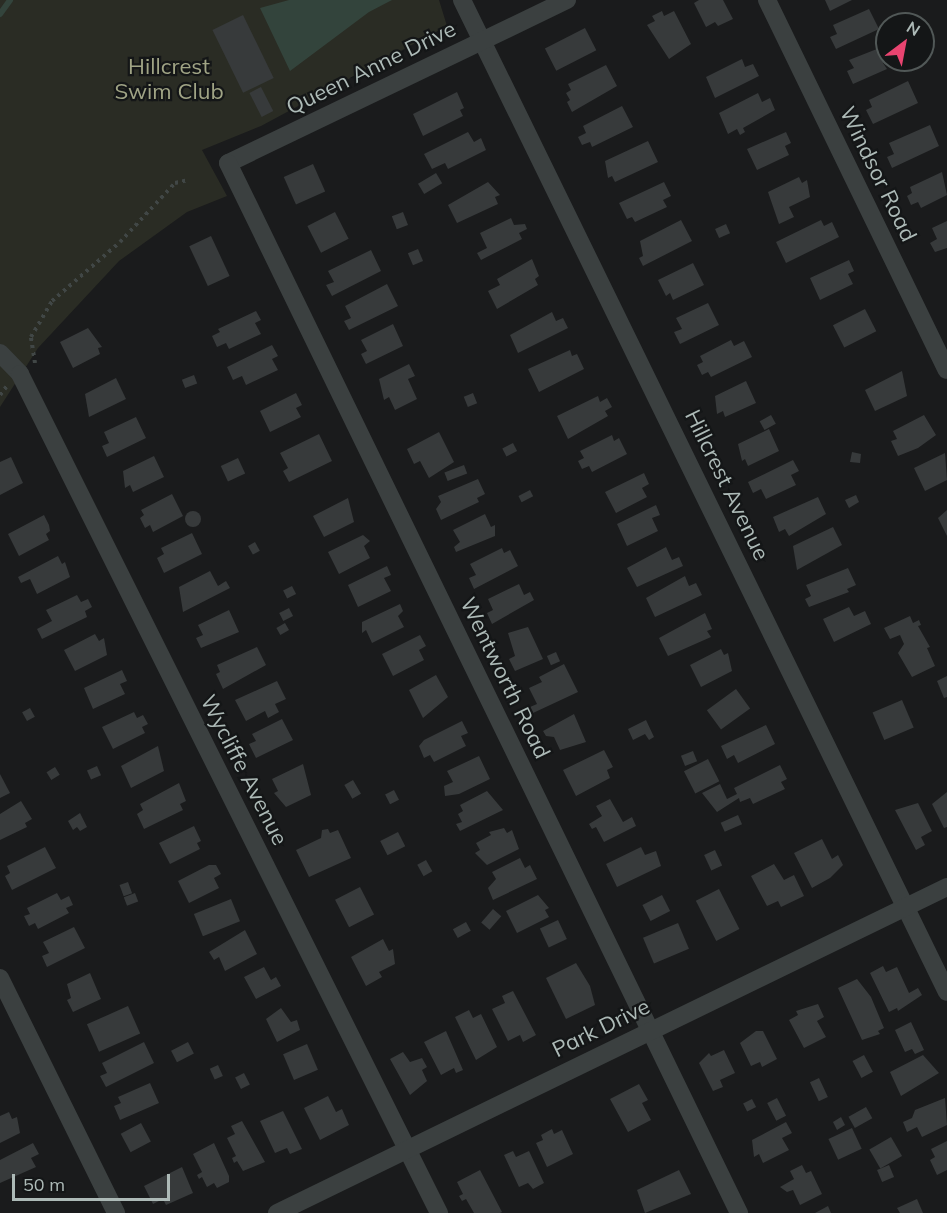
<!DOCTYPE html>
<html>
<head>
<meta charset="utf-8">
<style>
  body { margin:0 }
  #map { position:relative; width:947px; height:1213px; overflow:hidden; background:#1a1b1c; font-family:Mulish,sans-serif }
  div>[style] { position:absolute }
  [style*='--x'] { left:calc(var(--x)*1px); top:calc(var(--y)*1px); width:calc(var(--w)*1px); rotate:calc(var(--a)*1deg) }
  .green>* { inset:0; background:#2a2c24 }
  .water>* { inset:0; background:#33443c }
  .stream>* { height:6px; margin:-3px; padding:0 3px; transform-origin:3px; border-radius:3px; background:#33443c }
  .building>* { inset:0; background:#373a3b; transform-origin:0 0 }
  .round { border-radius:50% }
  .path>* { height:4px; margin-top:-2px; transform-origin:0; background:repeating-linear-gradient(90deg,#414746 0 3px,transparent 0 7.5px) }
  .street>* { height:18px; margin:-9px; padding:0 9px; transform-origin:9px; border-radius:9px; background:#3b4040 }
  span { translate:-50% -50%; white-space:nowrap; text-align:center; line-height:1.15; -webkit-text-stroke:4.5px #141617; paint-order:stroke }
  .park-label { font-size:22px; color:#a0a485 }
  .street-label { font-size:22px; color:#adbab7 }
  .north { position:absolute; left:875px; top:12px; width:60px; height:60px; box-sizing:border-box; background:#141617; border:2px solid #515857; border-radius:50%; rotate:32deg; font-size:16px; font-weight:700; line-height:24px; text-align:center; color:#adbab7 }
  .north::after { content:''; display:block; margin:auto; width:21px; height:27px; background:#e94470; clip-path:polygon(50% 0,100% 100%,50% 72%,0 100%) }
  .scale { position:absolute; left:12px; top:1174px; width:158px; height:27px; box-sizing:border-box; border:3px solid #adbab7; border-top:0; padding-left:8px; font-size:18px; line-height:21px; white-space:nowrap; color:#adbab7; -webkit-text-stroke:4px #141617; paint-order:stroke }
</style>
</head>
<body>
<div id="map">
  <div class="green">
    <div style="clip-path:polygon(0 0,439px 0,447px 26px,261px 126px,202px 150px,227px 196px,187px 212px,119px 261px,38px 348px,0 407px)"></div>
  </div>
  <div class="water">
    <div style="clip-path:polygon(289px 0,392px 0,369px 12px,290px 71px,260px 8px)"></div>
  </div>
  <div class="stream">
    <div style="--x:0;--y:14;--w:17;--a:-54"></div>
  </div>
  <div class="building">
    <div style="clip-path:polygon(699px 0,723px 0,733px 19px,718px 26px,715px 22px,706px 27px,694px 3px)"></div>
    <div style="clip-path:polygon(825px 0,852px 0,830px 11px)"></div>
    <div style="clip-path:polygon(869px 9px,879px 29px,836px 49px,830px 37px,837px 34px,833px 25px)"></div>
    <div style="clip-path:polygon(662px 11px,664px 16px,674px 11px,691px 44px,669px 59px,647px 25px,655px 21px,652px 16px)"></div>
    <div style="left:243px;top:15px;width:70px;height:34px;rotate:64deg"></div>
    <div style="left:585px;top:28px;width:25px;height:45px;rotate:63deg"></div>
    <div style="clip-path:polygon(887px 45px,887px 61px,883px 63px,887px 69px,853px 84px,847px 71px,854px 68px,849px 60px)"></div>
    <div style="clip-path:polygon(742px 59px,745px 67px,753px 64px,759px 76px,715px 98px,706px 77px)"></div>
    <div style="clip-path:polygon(606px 65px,617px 86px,572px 112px,567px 102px,570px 100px,566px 93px,571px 90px,568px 84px)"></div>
    <div style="clip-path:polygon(908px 81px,918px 103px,873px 124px,866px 110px,872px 107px,869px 100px)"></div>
    <div style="left:261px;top:87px;width:27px;height:13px;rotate:63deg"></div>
    <div style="clip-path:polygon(457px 92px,464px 108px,460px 110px,463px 116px,423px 136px,413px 114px)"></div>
    <div style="clip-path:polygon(758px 93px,762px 102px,770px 98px,775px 110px,743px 128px,745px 132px,740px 135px,737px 129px,728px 134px,719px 113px)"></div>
    <div style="clip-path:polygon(622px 106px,633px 127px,592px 147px,590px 142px,582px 145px,578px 137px,586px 133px,583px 126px)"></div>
    <div style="clip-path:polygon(930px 125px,939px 146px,892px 168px,887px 157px,894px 154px,889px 143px)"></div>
    <div style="clip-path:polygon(468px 132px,474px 142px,481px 138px,486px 150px,448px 169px,445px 163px,432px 169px,424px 154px)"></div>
    <div style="clip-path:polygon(786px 132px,791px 143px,785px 146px,789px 155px,757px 170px,747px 149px)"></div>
    <div style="clip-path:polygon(648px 141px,658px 162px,615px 182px,612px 176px,608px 178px,605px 161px)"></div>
    <div style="left:313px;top:164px;width:30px;height:32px;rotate:66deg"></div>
    <div style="clip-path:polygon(942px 172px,947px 195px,921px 208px,918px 202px,911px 205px,907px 196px,912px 193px,910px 187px)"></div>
    <div style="left:436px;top:173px;width:12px;height:21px;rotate:59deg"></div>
    <div style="clip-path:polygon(799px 177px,802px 183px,807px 180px,810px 197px,789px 207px,794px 217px,779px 224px,768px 192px)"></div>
    <div style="clip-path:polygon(488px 182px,500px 195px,495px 197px,498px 204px,457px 223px,448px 205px)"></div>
    <div style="clip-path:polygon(664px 182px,671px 196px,663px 200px,667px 207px,635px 222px,632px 217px,627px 219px,619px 203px)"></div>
    <div style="left:335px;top:212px;width:30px;height:31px;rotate:63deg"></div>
    <div style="left:403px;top:212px;width:14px;height:12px;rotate:69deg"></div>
    <div style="clip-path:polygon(511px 218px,514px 225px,525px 224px,527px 229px,519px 233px,522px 239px,481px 260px,477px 253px,487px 248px,480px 233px)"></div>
    <div style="clip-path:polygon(681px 220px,692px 241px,643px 266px,639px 258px,643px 256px,640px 241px)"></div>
    <div style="clip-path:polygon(821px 220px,824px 226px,832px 222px,839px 237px,786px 263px,776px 242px)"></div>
    <div style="clip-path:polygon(947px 221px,947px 248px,935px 252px,930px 243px,937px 239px,932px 228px)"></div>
    <div style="left:726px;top:224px;width:10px;height:12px;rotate:66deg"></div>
    <div style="left:211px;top:236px;width:44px;height:24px;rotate:65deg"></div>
    <div style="left:418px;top:249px;width:13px;height:11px;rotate:67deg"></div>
    <div style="clip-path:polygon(371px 250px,381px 271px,332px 296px,326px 285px,334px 282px,328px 271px)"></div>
    <div style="clip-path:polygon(532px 259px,539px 276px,535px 279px,538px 285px,497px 309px,488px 291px,500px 285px,497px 279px)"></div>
    <div style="clip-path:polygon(849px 260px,854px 271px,848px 274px,853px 284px,820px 300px,810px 278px)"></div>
    <div style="clip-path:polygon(693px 263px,704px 285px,673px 300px,670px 293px,666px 296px,658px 280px)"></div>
    <div style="clip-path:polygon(387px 284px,398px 306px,349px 330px,344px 321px,351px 318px,345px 306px)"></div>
    <div style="clip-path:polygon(708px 303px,719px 325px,680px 344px,674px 332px,682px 329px,676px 318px)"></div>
    <div style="left:865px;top:309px;width:25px;height:36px;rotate:63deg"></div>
    <div style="clip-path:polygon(256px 311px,261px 320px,255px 323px,261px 334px,229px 349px,226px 343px,217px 347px,212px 336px,220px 332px,218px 329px)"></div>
    <div style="clip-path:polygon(552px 312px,556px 321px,563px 318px,568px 328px,518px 353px,510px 335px)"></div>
    <div style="clip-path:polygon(393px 324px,403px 346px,366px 364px,361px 354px,367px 351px,361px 340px)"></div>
    <div style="clip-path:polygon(88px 328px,102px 347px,98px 348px,100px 354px,73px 368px,60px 342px)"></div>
    <div style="clip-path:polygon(731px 340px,734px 346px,744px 341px,752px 357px,711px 377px,708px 372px,702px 375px,697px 365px,703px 362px,700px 356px)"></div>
    <div style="clip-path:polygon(272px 345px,278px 356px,272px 359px,278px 370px,246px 385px,242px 376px,233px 380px,227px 367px)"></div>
    <div style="clip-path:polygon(570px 350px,572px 356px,577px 354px,584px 369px,539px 392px,528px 369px)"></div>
    <div style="clip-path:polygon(409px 364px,415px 376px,408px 379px,417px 399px,395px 410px,389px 397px,384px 400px,379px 379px)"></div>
    <div style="clip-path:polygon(902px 371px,907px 396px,875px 411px,865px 390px)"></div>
    <div style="left:194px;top:375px;width:9px;height:13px;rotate:69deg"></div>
    <div style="clip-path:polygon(116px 378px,126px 399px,89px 417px,85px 394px)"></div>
    <div style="clip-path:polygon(746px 381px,756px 403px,725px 417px,723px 411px,717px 414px,715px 396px)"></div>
    <div style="clip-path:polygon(296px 393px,302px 405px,296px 408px,301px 417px,270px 432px,260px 411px)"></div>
    <div style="left:473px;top:393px;width:11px;height:10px;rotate:68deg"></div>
    <div style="clip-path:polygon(598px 396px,600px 402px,607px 398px,612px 407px,605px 411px,608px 416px,568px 439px,557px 416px)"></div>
    <div style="left:771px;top:415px;width:10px;height:13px;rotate:61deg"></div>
    <div style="clip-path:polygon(924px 415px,936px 435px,918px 448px,898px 456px,891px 441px,897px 439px,893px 431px)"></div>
    <div style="clip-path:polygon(136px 417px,146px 438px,107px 457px,102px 446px,109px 443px,104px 432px)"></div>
    <div style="clip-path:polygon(769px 429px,779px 451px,748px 466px,745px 459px,742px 461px,738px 444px)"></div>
    <div style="clip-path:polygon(439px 432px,454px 462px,429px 478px,420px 461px,414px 464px,407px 449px)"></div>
    <div style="clip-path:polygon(319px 434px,332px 461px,289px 482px,283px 471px,288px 468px,280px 453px)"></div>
    <div style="clip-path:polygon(612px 435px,614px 441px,619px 438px,627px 454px,592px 472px,589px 466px,582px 469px,578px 461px,584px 458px,580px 451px)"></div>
    <div style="left:513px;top:443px;width:9px;height:12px;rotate:63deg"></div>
    <div style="clip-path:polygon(852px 452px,861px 454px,860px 463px,850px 462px)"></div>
    <div style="clip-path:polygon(945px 453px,947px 480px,925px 491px,914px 468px)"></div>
    <div style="clip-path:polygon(154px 456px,164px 477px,133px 492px,130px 485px,125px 488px,123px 471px)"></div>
    <div style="clip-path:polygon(11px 457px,23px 483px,0 495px,0 462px)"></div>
    <div style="left:238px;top:458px;width:17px;height:19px;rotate:65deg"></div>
    <div style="clip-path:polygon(793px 460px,799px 471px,791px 475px,796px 485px,766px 499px,761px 489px,753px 493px,748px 482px)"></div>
    <div style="left:464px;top:465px;width:9px;height:21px;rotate:69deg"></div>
    <div style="clip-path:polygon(644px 473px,649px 484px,642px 488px,647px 497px,616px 513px,605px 492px)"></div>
    <div style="clip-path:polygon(478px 479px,485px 494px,477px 498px,479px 502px,441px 520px,436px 509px,441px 502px,438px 496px)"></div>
    <div style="left:530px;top:490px;width:7px;height:13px;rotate:63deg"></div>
    <div style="clip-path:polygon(172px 494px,183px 516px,153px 532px,150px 525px,145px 528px,140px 518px,144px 515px,141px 510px)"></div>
    <div style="clip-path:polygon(856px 495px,859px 502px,849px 508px,845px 500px)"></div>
    <div style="clip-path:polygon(818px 497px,826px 514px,789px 536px,785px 529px,779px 532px,773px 517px)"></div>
    <div style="clip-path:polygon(348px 498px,354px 522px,324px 537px,313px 516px)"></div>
    <div style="clip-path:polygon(656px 505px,660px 515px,652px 518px,658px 531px,627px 546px,617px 524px)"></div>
    <div style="clip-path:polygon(947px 510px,947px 536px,938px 518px)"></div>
    <div class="round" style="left:185px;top:511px;width:16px;height:16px"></div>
    <div style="clip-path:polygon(485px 514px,491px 527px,495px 525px,495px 536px,456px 552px,454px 547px,460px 542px,453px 530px)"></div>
    <div style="clip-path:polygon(44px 515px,49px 525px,50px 531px,46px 534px,49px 540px,19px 556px,8px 534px)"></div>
    <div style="clip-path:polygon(833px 527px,842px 545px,797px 570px,793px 546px)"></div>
    <div style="clip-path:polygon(192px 533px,202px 554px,164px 573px,157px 558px,164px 554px,161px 548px)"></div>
    <div style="clip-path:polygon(363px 535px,370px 541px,364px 546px,370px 558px,339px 574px,328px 552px)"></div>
    <div style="left:255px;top:542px;width:10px;height:8px;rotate:61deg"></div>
    <div style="clip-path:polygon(666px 547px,672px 560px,679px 557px,683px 566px,637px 587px,627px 568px)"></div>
    <div style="clip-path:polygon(502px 548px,504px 553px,510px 550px,518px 566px,474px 589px,469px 578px,476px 575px,470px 564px)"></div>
    <div style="clip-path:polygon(58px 556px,62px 564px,65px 562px,70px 577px,37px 594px,30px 579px,21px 583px,18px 577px)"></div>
    <div style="clip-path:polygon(387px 566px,391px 575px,384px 578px,391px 591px,358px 607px,348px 585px)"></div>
    <div style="clip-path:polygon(848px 568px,856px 585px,847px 589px,849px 592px,809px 607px,805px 599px,811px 596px,806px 585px)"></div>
    <div style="clip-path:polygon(210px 571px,218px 586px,226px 581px,230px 588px,183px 612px,179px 587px)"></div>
    <div style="clip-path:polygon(685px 576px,689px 586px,696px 583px,702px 595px,655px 617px,646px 598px)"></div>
    <div style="clip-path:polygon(519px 584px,524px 595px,530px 592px,534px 600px,492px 624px,487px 613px,493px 610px,488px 599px)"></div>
    <div style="left:292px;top:586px;width:9px;height:10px;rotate:63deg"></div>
    <div style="clip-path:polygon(77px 595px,81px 602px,88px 599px,92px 607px,85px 611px,87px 617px,42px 639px,37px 629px,52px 621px,46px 610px)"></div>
    <div style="clip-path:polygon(400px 604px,403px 611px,398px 616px,404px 627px,372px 643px,366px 630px,362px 633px,362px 622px)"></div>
    <div style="clip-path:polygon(849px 607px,854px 616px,865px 611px,871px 624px,834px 642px,823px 619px)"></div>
    <div style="left:289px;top:608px;width:9px;height:11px;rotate:63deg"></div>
    <div style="clip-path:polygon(229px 610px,239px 632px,201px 648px,196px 638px,203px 635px,198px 625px)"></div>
    <div style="clip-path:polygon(705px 613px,712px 629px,707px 631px,711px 637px,668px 656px,659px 638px)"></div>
    <div style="clip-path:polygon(910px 616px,913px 623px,919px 620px,921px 625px,918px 626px,930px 647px,927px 648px,935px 666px,912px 677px,898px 653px,904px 644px,900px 635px,890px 639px,884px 628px)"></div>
    <div style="left:285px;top:623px;width:8px;height:10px;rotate:60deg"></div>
    <div style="clip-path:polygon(528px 627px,543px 659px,515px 671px,509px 659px,515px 656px,508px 633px)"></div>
    <div style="clip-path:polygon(95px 634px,99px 641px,104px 638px,107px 655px,75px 671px,64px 650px)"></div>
    <div style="clip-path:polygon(420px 635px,426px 646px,419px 650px,424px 660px,393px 676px,382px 654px)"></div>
    <div style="clip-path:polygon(257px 647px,266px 665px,223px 689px,216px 674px,220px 672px,217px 665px)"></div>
    <div style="clip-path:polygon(721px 649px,724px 655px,728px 653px,732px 671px,701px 687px,690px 665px)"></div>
    <div style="left:556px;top:652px;width:10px;height:10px;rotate:66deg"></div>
    <div style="clip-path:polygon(564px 664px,578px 692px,533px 713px,530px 707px,537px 704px,529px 688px,542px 682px,539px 677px)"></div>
    <div style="clip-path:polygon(122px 670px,127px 681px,120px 684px,125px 694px,93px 709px,84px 688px)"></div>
    <div style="clip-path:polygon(436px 675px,448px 697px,423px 718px,409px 690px)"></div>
    <div style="clip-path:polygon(947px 676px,947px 697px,944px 698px,937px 681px)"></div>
    <div style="clip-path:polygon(277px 681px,286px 699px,275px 704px,279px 712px,268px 718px,265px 711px,246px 721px,235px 700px)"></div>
    <div style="left:736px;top:689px;width:24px;height:36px;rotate:54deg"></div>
    <div style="left:902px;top:700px;width:30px;height:32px;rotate:67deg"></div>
    <div style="left:30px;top:708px;width:10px;height:9px;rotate:61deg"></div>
    <div style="clip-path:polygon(134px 712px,137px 718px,143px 715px,148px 724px,142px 727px,145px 733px,113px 749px,102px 727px)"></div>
    <div style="clip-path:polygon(574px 714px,586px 742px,560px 750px,554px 737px,546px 736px,543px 731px)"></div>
    <div style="clip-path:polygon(282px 719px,293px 740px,256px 758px,249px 744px,256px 741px,252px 734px)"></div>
    <div style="clip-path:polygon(646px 720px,654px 737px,649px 740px,645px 734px,633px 740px,628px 729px)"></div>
    <div style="clip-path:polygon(462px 721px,468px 733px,461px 736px,466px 746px,434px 762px,430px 755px,424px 758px,419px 746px,424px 740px)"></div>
    <div style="clip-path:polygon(766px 725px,775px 744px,738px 763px,734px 755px,727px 759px,721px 746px)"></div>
    <div style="clip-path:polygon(158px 746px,164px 771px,131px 788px,121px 766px)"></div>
    <div style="clip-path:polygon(604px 750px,613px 767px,607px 770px,610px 778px,576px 796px,563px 770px)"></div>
    <div style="left:693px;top:751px;width:11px;height:13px;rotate:68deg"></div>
    <div style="clip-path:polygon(479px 756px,490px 779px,459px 794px,445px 796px,444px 786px,453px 782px,447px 771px)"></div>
    <div style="left:708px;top:759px;width:25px;height:27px;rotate:63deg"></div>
    <div style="clip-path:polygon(303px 764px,311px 795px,286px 807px,274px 793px,278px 791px,272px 779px)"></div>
    <div style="clip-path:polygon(780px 765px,787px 779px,781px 782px,785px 789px,753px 804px,750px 798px,740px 802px,739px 798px,717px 812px,702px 793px,720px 784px,727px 799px,737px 794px,734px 788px)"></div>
    <div style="left:97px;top:766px;width:10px;height:11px;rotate:66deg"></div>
    <div style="left:55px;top:767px;width:9px;height:10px;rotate:58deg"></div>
    <div style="clip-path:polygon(0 774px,10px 793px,0 798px)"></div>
    <div style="left:353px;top:780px;width:16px;height:10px;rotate:60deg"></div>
    <div style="clip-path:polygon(179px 783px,186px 801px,180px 804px,183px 810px,144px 829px,137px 814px,143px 810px,140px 804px)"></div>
    <div style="left:394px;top:790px;width:11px;height:10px;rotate:63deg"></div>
    <div style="clip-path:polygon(487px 791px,503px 810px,460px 831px,456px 824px,462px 822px,458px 814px,463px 811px,460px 805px)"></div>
    <div style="clip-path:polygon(947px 792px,947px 827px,944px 828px,932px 804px)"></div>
    <div style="clip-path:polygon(610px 799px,623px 822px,632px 817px,636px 826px,604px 842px,596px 827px,592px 829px,589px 824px,602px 816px,596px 806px)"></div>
    <div style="clip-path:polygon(21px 801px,32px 819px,25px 823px,27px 827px,0 840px,0 814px)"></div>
    <div style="clip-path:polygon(918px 803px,932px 831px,921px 837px,925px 845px,916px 850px,895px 810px)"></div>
    <div style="clip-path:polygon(80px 813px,87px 827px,80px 831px,77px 827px,73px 830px,68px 821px)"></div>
    <div style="left:738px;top:815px;width:10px;height:19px;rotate:66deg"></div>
    <div style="clip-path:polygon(194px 826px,201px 841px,197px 843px,200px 849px,170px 864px,159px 843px)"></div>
    <div style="clip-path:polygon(504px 828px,507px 833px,512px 830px,519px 849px,487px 865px,475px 853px,480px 850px,476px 843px,491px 835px,489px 832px)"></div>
    <div style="clip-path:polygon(328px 829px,330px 833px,338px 830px,351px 858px,309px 877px,296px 850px,321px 838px,322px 830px)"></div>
    <div style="left:398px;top:832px;width:16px;height:20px;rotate:63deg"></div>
    <div style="clip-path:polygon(822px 839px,832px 859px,838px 855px,843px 865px,830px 878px,812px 888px,794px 853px)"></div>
    <div style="clip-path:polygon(45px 847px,56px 868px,12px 890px,5px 876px,10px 873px,7px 866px)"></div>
    <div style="clip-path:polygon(641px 847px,645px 855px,656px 851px,661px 866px,617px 887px,606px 864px)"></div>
    <div style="left:715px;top:850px;width:17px;height:12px;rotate:65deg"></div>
    <div style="clip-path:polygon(520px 858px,525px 868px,530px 865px,537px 879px,493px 900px,488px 888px,496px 879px,492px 872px)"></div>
    <div style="left:426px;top:860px;width:13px;height:10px;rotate:61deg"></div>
    <div style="clip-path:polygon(774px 864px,784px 880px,794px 875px,804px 896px,781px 907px,778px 901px,767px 906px,751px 876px)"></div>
    <div style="clip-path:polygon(209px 865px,216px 865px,221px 874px,214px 878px,219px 888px,189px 903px,178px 881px)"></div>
    <div style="left:128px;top:882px;width:12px;height:9px;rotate:70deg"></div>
    <div style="left:360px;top:887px;width:31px;height:28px;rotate:63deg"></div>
    <div style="left:719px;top:889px;width:45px;height:26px;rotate:63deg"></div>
    <div style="clip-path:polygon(57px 893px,61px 900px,69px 896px,73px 905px,66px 908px,69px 913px,38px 929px,35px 923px,29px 926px,24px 916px,30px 914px,27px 908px)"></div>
    <div style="left:135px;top:893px;width:9px;height:12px;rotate:69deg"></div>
    <div style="clip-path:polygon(538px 895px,549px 908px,545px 910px,549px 917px,517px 933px,506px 911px)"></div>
    <div style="left:662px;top:895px;width:18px;height:22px;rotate:63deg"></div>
    <div style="left:231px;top:899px;width:24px;height:40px;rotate:68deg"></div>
    <div style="left:493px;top:909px;width:11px;height:18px;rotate:41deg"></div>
    <div style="left:558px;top:920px;width:21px;height:20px;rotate:65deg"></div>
    <div style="left:466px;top:922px;width:10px;height:15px;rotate:61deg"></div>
    <div style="left:678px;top:923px;width:28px;height:38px;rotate:67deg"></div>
    <div style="clip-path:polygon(74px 927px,85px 948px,47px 967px,42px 956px,49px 953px,43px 942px)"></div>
    <div style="clip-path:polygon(245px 930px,257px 954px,225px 971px,219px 957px,214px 960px,209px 952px)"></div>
    <div style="clip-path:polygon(383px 939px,389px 951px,393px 949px,395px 964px,379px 972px,382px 977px,366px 986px,351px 957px)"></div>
    <div style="clip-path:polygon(576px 963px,590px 986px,595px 1005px,566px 1019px,546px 978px)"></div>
    <div style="clip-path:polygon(883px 966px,886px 972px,897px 967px,909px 993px,918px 988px,922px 995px,898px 1011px,897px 1008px,889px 1012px,870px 973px)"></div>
    <div style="clip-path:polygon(264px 967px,271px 980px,276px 977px,281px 986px,256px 999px,244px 977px)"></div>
    <div style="clip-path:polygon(90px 973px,101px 999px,73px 1012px,67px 1000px,71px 998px,67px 984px)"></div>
    <div style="clip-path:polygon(857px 979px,871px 997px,884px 1028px,878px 1031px,880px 1034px,862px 1040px,838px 988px)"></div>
    <div style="clip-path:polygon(513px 991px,536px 1035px,523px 1042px,520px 1035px,508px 1041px,492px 1009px,505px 1003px,502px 996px)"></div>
    <div style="clip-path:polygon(818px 1004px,824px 1017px,817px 1021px,826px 1037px,804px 1048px,789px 1020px,798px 1015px,796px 1011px)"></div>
    <div style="left:128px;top:1006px;width:30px;height:45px;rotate:66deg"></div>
    <div style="clip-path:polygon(281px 1008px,291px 1022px,297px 1020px,300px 1030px,277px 1042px,266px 1019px)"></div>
    <div style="clip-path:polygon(469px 1010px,473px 1018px,481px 1014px,497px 1047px,476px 1060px,455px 1017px)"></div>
    <div style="clip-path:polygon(911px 1022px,924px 1050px,915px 1054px,912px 1049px,905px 1052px,895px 1030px)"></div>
    <div style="clip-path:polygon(446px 1031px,463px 1070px,456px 1073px,454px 1068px,441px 1075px,424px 1042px)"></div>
    <div style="clip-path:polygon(756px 1031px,763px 1031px,777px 1059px,762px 1067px,760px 1062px,751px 1066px,740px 1043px)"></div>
    <div style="clip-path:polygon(144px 1042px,154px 1063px,106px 1087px,100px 1076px,107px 1073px,102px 1063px)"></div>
    <div style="left:188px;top:1042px;width:13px;height:19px;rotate:63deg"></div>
    <div style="left:307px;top:1044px;width:28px;height:26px;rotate:67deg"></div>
    <div style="clip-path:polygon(724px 1050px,735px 1073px,720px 1080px,723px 1087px,713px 1091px,699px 1063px,709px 1053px,711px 1056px)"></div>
    <div style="clip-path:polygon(403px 1052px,410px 1062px,422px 1058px,427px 1067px,422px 1070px,427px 1081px,410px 1095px,390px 1059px)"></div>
    <div style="left:864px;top:1055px;width:19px;height:13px;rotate:62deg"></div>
    <div style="clip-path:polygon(923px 1055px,939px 1073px,901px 1096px,890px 1072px)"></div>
    <div style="left:218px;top:1065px;width:12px;height:9px;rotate:66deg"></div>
    <div style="left:244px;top:1073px;width:13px;height:10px;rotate:63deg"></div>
    <div style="left:819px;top:1078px;width:21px;height:10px;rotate:65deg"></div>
    <div style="clip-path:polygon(150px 1083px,159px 1103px,120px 1120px,114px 1106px,121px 1103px,118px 1097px)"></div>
    <div style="clip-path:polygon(639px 1084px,648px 1100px,642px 1103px,651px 1120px,628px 1132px,610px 1099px)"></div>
    <div style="clip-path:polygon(328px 1096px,336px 1112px,342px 1109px,349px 1125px,320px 1140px,304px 1108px)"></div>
    <div style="left:777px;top:1098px;width:20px;height:11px;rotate:63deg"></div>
    <div style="clip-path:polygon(945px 1098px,947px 1125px,922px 1137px,917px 1127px,907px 1132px,903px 1122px,912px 1118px,915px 1110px)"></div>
    <div style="left:752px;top:1099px;width:9px;height:10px;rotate:63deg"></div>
    <div style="left:866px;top:1107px;width:13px;height:20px;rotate:61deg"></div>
    <div style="clip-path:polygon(283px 1111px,302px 1149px,290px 1154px,287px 1148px,275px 1153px,260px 1121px)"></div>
    <div style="clip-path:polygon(9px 1112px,12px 1119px,17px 1117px,20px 1133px,0 1143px,0 1116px)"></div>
    <div style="clip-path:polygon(841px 1117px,845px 1125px,837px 1130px,833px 1122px)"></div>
    <div style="clip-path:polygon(242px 1121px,265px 1162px,243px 1171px,237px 1161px,234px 1163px,232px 1158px,236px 1156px,227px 1138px,235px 1134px,231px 1126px)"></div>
    <div style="clip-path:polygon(786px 1122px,792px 1133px,782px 1138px,789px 1150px,763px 1163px,759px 1154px,754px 1157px,752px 1140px)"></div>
    <div style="left:141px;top:1123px;width:21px;height:23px;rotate:62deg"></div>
    <div style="left:852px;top:1128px;width:23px;height:26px;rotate:65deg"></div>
    <div style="clip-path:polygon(552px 1129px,554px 1134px,562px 1130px,573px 1154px,547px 1167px,536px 1143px,543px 1140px,541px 1135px)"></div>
    <div style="left:891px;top:1137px;width:22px;height:25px;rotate:60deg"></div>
    <div style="clip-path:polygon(947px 1141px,947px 1170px,937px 1175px,930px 1160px,935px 1157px,931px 1149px)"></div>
    <div style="clip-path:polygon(33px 1143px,39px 1154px,31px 1158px,36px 1167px,0 1183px,0 1160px)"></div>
    <div style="clip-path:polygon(214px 1143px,229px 1176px,229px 1182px,217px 1188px,214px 1183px,207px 1187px,202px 1177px,199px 1179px,197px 1175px,202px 1172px,193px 1154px)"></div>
    <div style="clip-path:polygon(513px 1151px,516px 1157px,529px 1151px,544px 1183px,533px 1189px,528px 1183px,519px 1187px,504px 1155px)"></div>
    <div style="clip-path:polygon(802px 1165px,806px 1173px,811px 1171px,822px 1194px,800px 1205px,793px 1190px,787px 1192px,780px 1187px,794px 1179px,790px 1171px)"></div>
    <div style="left:889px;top:1165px;width:13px;height:13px;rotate:67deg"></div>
    <div style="clip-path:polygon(182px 1167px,193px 1193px,166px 1205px,163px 1199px,153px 1204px,144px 1186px)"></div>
    <div style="clip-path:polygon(480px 1170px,502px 1212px,500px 1213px,474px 1213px,466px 1199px,462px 1201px,459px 1196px,463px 1194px,457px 1182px)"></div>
    <div style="clip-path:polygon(679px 1170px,691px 1194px,645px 1213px,637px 1190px)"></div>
    <div style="clip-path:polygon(917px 1199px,923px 1213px,900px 1213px,897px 1208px)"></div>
    <div style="clip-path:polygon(828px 1206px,831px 1213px,815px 1213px)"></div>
  </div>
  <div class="path">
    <div style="--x:35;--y:363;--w:26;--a:-99"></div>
    <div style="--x:31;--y:337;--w:42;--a:-59.7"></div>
    <div style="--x:52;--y:301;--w:90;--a:-40.9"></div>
    <div style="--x:120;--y:242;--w:81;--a:-47"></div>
    <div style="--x:175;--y:183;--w:13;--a:-13"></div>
    <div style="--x:0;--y:395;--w:11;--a:-52"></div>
  </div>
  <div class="street">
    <div style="--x:462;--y:0;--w:1104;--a:63.95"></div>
    <div style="--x:567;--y:0;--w:376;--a:154.3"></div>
    <div style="--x:228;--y:163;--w:1168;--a:64.05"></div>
    <div style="--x:767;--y:0;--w:411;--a:64.1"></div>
    <div style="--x:0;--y:353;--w:29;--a:46"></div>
    <div style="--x:20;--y:374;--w:938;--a:63.46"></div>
    <div style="--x:0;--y:978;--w:262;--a:63.7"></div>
    <div style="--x:277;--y:1213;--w:745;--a:-25.95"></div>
  </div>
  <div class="park-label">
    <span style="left:169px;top:79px">Hillcrest<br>Swim Club</span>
  </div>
  <div class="street-label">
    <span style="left:371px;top:68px;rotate:-26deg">Queen Anne Drive</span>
    <span style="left:878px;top:174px;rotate:64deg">Windsor Road</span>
    <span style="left:727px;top:485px;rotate:64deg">Hillcrest Avenue</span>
    <span style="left:505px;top:678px;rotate:64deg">Wentworth Road</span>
    <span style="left:244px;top:770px;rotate:63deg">Wycliffe Avenue</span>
    <span style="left:601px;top:1028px;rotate:-26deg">Park Drive</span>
  </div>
  <div class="north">N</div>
  <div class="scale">50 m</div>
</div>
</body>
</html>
